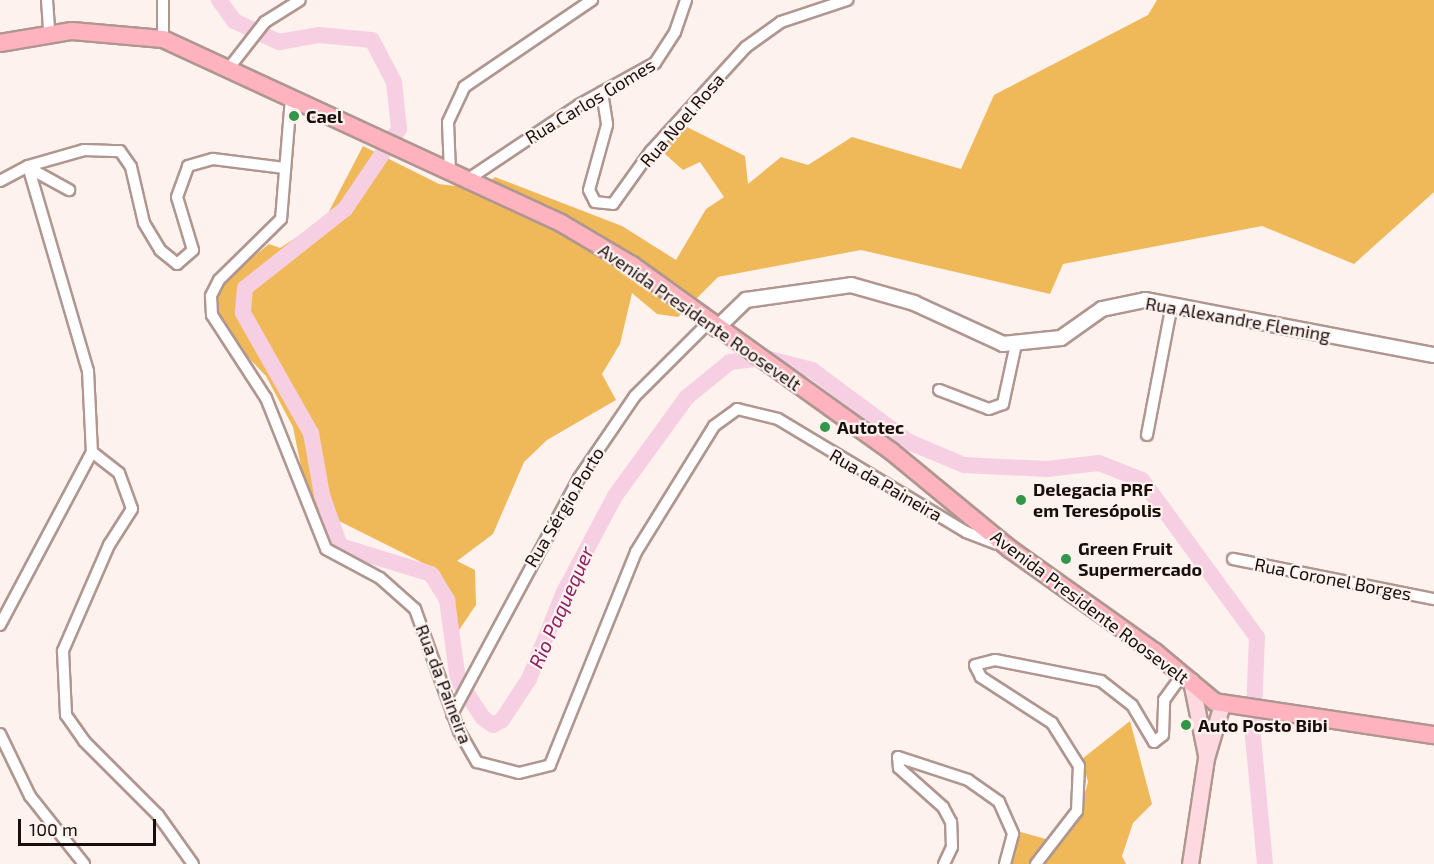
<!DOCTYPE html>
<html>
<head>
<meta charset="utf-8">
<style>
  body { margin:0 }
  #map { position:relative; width:1434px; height:864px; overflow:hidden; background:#fef2ef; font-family:"Exo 2",sans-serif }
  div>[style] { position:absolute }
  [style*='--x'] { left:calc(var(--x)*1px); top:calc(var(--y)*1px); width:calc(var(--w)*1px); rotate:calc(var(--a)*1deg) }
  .forest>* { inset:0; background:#efb95a }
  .river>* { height:16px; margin:-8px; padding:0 8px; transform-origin:8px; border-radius:8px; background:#f7cfe2 }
  .roads { filter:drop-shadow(2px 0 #b09690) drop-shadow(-2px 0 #b09690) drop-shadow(0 2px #b09690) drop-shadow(0 -2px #b09690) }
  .minor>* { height:10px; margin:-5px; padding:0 5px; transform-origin:5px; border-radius:5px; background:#fff }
  .tertiary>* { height:14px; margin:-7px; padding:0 7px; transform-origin:7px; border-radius:7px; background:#fff }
  .secondary>* { height:15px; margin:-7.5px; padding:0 7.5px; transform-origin:7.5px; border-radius:7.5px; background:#fed9df }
  .primary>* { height:16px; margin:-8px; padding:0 8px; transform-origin:8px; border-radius:8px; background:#feb3bf }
  .dots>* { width:16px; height:16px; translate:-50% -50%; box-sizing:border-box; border:3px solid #fef2ef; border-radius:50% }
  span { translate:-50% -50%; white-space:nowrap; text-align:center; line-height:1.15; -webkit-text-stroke:4.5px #fef2ef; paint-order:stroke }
  .street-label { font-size:18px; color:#180e0c }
  .poi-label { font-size:18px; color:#180e0c; font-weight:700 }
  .left { translate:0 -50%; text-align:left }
  .water-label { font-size:20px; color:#8d2063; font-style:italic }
  .scale { position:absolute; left:18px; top:819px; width:138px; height:27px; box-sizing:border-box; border:3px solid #180e0c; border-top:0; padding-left:8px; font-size:18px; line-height:21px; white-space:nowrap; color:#180e0c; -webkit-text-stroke:4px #fef2ef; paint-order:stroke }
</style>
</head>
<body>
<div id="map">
  <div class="forest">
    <div style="clip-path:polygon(1157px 0,1434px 0,1434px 192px,1354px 264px,1262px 226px,1063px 264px,1050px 294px,861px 250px,718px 277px,678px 317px,657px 314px,632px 293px,620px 344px,602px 374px,616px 400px,547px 440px,524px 462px,493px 534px,457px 561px,475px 570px,476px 605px,457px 633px,455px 600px,439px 571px,309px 506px,293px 427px,266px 376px,206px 313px,213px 289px,269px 244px,280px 248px,325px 219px,363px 146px,439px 184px,481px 189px,495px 177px,622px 226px,676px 260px,706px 209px,724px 197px,700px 162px,683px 170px,665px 154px,666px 143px,685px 126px,745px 156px,748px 184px,781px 157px,808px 165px,852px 137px,961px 169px,994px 95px,1148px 15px)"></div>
    <div style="clip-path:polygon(1130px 721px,1152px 804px,1133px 823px,1122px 856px,1126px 864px,1005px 864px,1017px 831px,1053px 841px,1078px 816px,1088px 782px,1082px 759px)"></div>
  </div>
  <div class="river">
    <div style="--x:219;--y:0;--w:26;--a:54"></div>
    <div style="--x:234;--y:21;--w:50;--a:25"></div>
    <div style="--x:279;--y:42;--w:41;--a:-9.9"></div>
    <div style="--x:319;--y:35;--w:53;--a:5.4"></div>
    <div style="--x:372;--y:40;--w:47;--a:62.4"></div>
    <div style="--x:394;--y:82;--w:47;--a:83.9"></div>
    <div style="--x:399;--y:129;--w:97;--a:124"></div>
    <div style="--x:345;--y:209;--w:127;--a:141.7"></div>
    <div style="--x:245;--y:288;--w:25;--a:95"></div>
    <div style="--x:243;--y:313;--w:138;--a:60.5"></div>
    <div style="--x:311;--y:433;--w:63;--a:79.9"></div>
    <div style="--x:322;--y:495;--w:54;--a:70.6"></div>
    <div style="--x:340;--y:546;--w:95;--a:17.1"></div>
    <div style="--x:431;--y:574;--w:31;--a:58"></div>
    <div style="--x:447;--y:600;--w:81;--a:82.2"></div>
    <div style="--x:458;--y:680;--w:45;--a:56.7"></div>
    <div style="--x:483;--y:718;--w:12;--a:35"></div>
    <div style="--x:493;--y:725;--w:10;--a:-29"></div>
    <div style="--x:502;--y:720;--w:49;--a:-56.6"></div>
    <div style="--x:529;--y:679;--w:94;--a:-68.1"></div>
    <div style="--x:564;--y:592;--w:109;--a:-62"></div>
    <div style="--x:615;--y:496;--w:122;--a:-54"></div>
    <div style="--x:687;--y:397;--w:55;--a:-39.1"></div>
    <div style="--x:730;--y:362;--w:35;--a:-7"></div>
    <div style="--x:765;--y:358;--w:49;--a:14.3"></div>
    <div style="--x:812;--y:370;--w:121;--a:36.6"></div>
    <div style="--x:909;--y:442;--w:60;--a:22.7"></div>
    <div style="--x:964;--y:465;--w:83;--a:2.8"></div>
    <div style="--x:1047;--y:469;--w:52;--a:-6.6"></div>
    <div style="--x:1099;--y:463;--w:46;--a:21.6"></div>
    <div style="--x:1142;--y:480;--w:195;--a:53.8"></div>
    <div style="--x:1257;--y:637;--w:100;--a:92.3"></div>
    <div style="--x:1253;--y:737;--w:128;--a:84.6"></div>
  </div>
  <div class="roads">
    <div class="minor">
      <div style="--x:47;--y:0;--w:32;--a:86"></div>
      <div style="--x:163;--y:39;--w:39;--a:-90"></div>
      <div style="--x:229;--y:68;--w:58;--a:-52"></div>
      <div style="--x:265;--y:22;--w:41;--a:-32.2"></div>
      <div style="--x:602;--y:92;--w:33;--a:81"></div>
      <div style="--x:607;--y:125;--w:67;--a:105.5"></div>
      <div style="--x:589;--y:190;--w:13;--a:63"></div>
      <div style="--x:595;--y:202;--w:18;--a:6"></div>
      <div style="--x:613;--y:204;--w:65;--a:-54.4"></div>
      <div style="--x:651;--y:151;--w:141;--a:-47.6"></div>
      <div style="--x:746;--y:47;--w:43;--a:-35.5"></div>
      <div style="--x:781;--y:22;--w:70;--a:-18.4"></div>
      <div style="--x:291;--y:98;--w:121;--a:94.7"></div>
      <div style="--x:281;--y:219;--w:87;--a:135.5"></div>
      <div style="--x:219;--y:280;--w:18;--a:117"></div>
      <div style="--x:211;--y:296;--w:19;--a:87"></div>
      <div style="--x:212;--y:315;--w:99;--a:57"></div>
      <div style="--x:266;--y:398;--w:162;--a:68.3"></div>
      <div style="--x:326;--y:549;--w:61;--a:28.2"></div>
      <div style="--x:380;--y:578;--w:47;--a:41.5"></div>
      <div style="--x:415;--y:609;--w:130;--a:70.2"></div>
      <div style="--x:459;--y:731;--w:36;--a:60"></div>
      <div style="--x:477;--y:762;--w:43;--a:14.7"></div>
      <div style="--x:519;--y:773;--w:32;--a:-14"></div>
      <div style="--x:550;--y:765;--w:230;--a:-68"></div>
      <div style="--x:636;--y:552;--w:148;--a:-58.2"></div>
      <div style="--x:714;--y:426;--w:29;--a:-36"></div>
      <div style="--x:737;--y:409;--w:42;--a:13.7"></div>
      <div style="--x:778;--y:419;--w:219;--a:31"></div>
      <div style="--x:966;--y:532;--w:33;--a:21"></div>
      <div style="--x:28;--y:166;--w:214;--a:73.7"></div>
      <div style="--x:88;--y:371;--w:81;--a:87.2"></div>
      <div style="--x:29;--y:168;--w:46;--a:28.8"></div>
      <div style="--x:450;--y:172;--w:50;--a:-92.3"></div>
      <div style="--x:448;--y:122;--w:38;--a:-65"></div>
      <div style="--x:464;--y:87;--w:155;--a:-34.2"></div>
      <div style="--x:467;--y:180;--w:135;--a:-33.8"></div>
      <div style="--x:579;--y:105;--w:87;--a:-28.9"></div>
      <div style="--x:655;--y:63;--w:37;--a:-57"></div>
      <div style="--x:675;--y:32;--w:34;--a:-71"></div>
      <div style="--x:0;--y:181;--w:32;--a:-28"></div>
      <div style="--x:28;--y:166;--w:58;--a:-15.9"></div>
      <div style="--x:84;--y:150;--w:36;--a:2"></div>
      <div style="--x:120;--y:151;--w:19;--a:55"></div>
      <div style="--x:131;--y:167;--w:57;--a:76.9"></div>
      <div style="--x:144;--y:223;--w:31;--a:59"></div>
      <div style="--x:160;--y:250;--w:22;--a:39"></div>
      <div style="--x:177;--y:264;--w:21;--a:-41"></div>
      <div style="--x:193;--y:250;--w:55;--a:-106.8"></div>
      <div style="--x:177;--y:197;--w:33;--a:-70"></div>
      <div style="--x:188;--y:166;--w:26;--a:-16"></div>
      <div style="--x:213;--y:159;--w:72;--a:7.2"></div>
      <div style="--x:939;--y:390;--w:53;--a:20.8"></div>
      <div style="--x:989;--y:409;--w:15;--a:-20"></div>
      <div style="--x:1003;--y:404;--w:61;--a:-77.8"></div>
      <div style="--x:1147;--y:435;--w:133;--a:-79.2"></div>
      <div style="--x:92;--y:452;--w:34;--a:38"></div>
      <div style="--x:119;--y:473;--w:38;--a:70"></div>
      <div style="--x:132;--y:509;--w:43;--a:122.6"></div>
      <div style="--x:109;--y:545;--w:116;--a:113.5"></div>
      <div style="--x:63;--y:651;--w:64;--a:87.3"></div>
      <div style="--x:66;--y:715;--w:32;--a:55"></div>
      <div style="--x:84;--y:741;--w:105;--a:45"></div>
      <div style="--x:158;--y:815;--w:60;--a:54.5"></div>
      <div style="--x:1233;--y:559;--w:205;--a:11.3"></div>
      <div style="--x:0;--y:625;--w:196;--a:-62"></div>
      <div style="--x:452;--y:714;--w:268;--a:-61.7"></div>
      <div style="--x:579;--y:478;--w:99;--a:-55.7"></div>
      <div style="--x:635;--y:396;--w:103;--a:-45"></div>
      <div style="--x:0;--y:734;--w:69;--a:64.2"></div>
      <div style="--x:30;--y:796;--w:87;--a:51.5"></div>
      <div style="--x:944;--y:864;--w:19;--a:-65"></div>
      <div style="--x:952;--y:847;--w:25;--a:-92"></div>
      <div style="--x:951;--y:822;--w:17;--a:-118"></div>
      <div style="--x:943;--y:807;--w:59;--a:-138.4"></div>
      <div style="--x:899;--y:768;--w:11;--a:-95"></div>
      <div style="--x:898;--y:757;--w:74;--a:18.2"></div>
      <div style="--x:968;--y:780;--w:38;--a:35"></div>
      <div style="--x:999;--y:802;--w:35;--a:66"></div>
      <div style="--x:1013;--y:834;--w:31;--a:105"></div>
      <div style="--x:1036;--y:864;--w:67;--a:-52.3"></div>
      <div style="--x:1077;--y:811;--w:45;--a:-87.5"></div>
      <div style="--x:1079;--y:766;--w:51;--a:-122.1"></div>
      <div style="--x:1052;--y:723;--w:85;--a:-147.1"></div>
      <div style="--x:981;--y:677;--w:13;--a:-117"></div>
      <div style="--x:975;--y:665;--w:21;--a:-14"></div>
      <div style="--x:995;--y:660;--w:108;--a:11.2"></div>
      <div style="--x:1101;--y:681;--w:39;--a:38"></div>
      <div style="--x:1132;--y:705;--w:43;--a:59.3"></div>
      <div style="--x:1154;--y:742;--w:11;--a:-38"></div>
      <div style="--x:1163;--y:735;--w:35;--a:-88"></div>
      <div style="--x:1164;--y:700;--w:32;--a:-54"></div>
    </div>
    <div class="tertiary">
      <div style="--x:716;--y:329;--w:42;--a:-44"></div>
      <div style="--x:746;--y:300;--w:106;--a:-8.1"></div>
      <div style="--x:851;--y:285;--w:66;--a:15.9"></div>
      <div style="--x:914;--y:303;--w:98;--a:24.7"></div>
      <div style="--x:1003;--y:344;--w:58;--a:-5.9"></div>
      <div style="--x:1061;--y:338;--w:50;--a:-35.3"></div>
      <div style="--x:1102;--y:309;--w:44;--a:-11.8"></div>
      <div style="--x:1145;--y:300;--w:294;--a:10.8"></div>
    </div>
    <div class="secondary">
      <div style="--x:1191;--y:681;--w:76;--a:78.5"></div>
      <div style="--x:1190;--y:864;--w:107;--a:-81.4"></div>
      <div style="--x:1206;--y:758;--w:56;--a:-73.5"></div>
    </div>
    <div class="primary">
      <div style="--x:0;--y:43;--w:73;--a:-9.5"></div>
      <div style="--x:72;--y:31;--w:91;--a:5"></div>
      <div style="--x:163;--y:39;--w:438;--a:24.8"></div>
      <div style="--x:561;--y:223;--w:82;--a:30.6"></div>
      <div style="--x:632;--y:265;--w:319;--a:35.7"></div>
      <div style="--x:891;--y:451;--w:154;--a:39.5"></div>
      <div style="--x:1010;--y:549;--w:178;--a:35.4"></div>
      <div style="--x:1155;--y:652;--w:78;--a:39.8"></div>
      <div style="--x:1215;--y:702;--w:221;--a:8.6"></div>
    </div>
  </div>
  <div class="dots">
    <div style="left:294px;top:116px;background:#329549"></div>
    <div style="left:825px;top:427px;background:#329549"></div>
    <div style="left:1021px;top:500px;background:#329549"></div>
    <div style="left:1066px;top:559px;background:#329549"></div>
    <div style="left:1186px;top:725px;background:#329549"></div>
  </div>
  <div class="street-label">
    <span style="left:590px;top:101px;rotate:-31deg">Rua Carlos Gomes</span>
    <span style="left:682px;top:120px;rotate:-49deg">Rua Noel Rosa</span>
    <span style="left:700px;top:317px;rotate:35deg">Avenida Presidente Roosevelt</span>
    <span style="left:1238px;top:319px;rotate:10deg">Rua Alexandre Fleming</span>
    <span style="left:886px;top:485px;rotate:30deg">Rua da Paineira</span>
    <span style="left:564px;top:507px;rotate:-59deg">Rua Sérgio Porto</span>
    <span style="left:1333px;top:579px;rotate:11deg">Rua Coronel Borges</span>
    <span style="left:1090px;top:607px;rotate:37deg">Avenida Presidente Roosevelt</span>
    <span style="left:444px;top:684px;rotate:69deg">Rua da Paineira</span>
  </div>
  <div class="poi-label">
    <span class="left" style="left:306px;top:116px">Cael</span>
    <span class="left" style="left:837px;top:427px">Autotec</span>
    <span class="left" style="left:1033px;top:500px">Delegacia PRF<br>em Teresópolis</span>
    <span class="left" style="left:1078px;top:559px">Green Fruit<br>Supermercado</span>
    <span class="left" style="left:1198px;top:725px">Auto Posto Bibi</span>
  </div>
  <div class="water-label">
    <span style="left:561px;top:607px;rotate:-66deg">Rio Paquequer</span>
  </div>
  <div class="scale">100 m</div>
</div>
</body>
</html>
